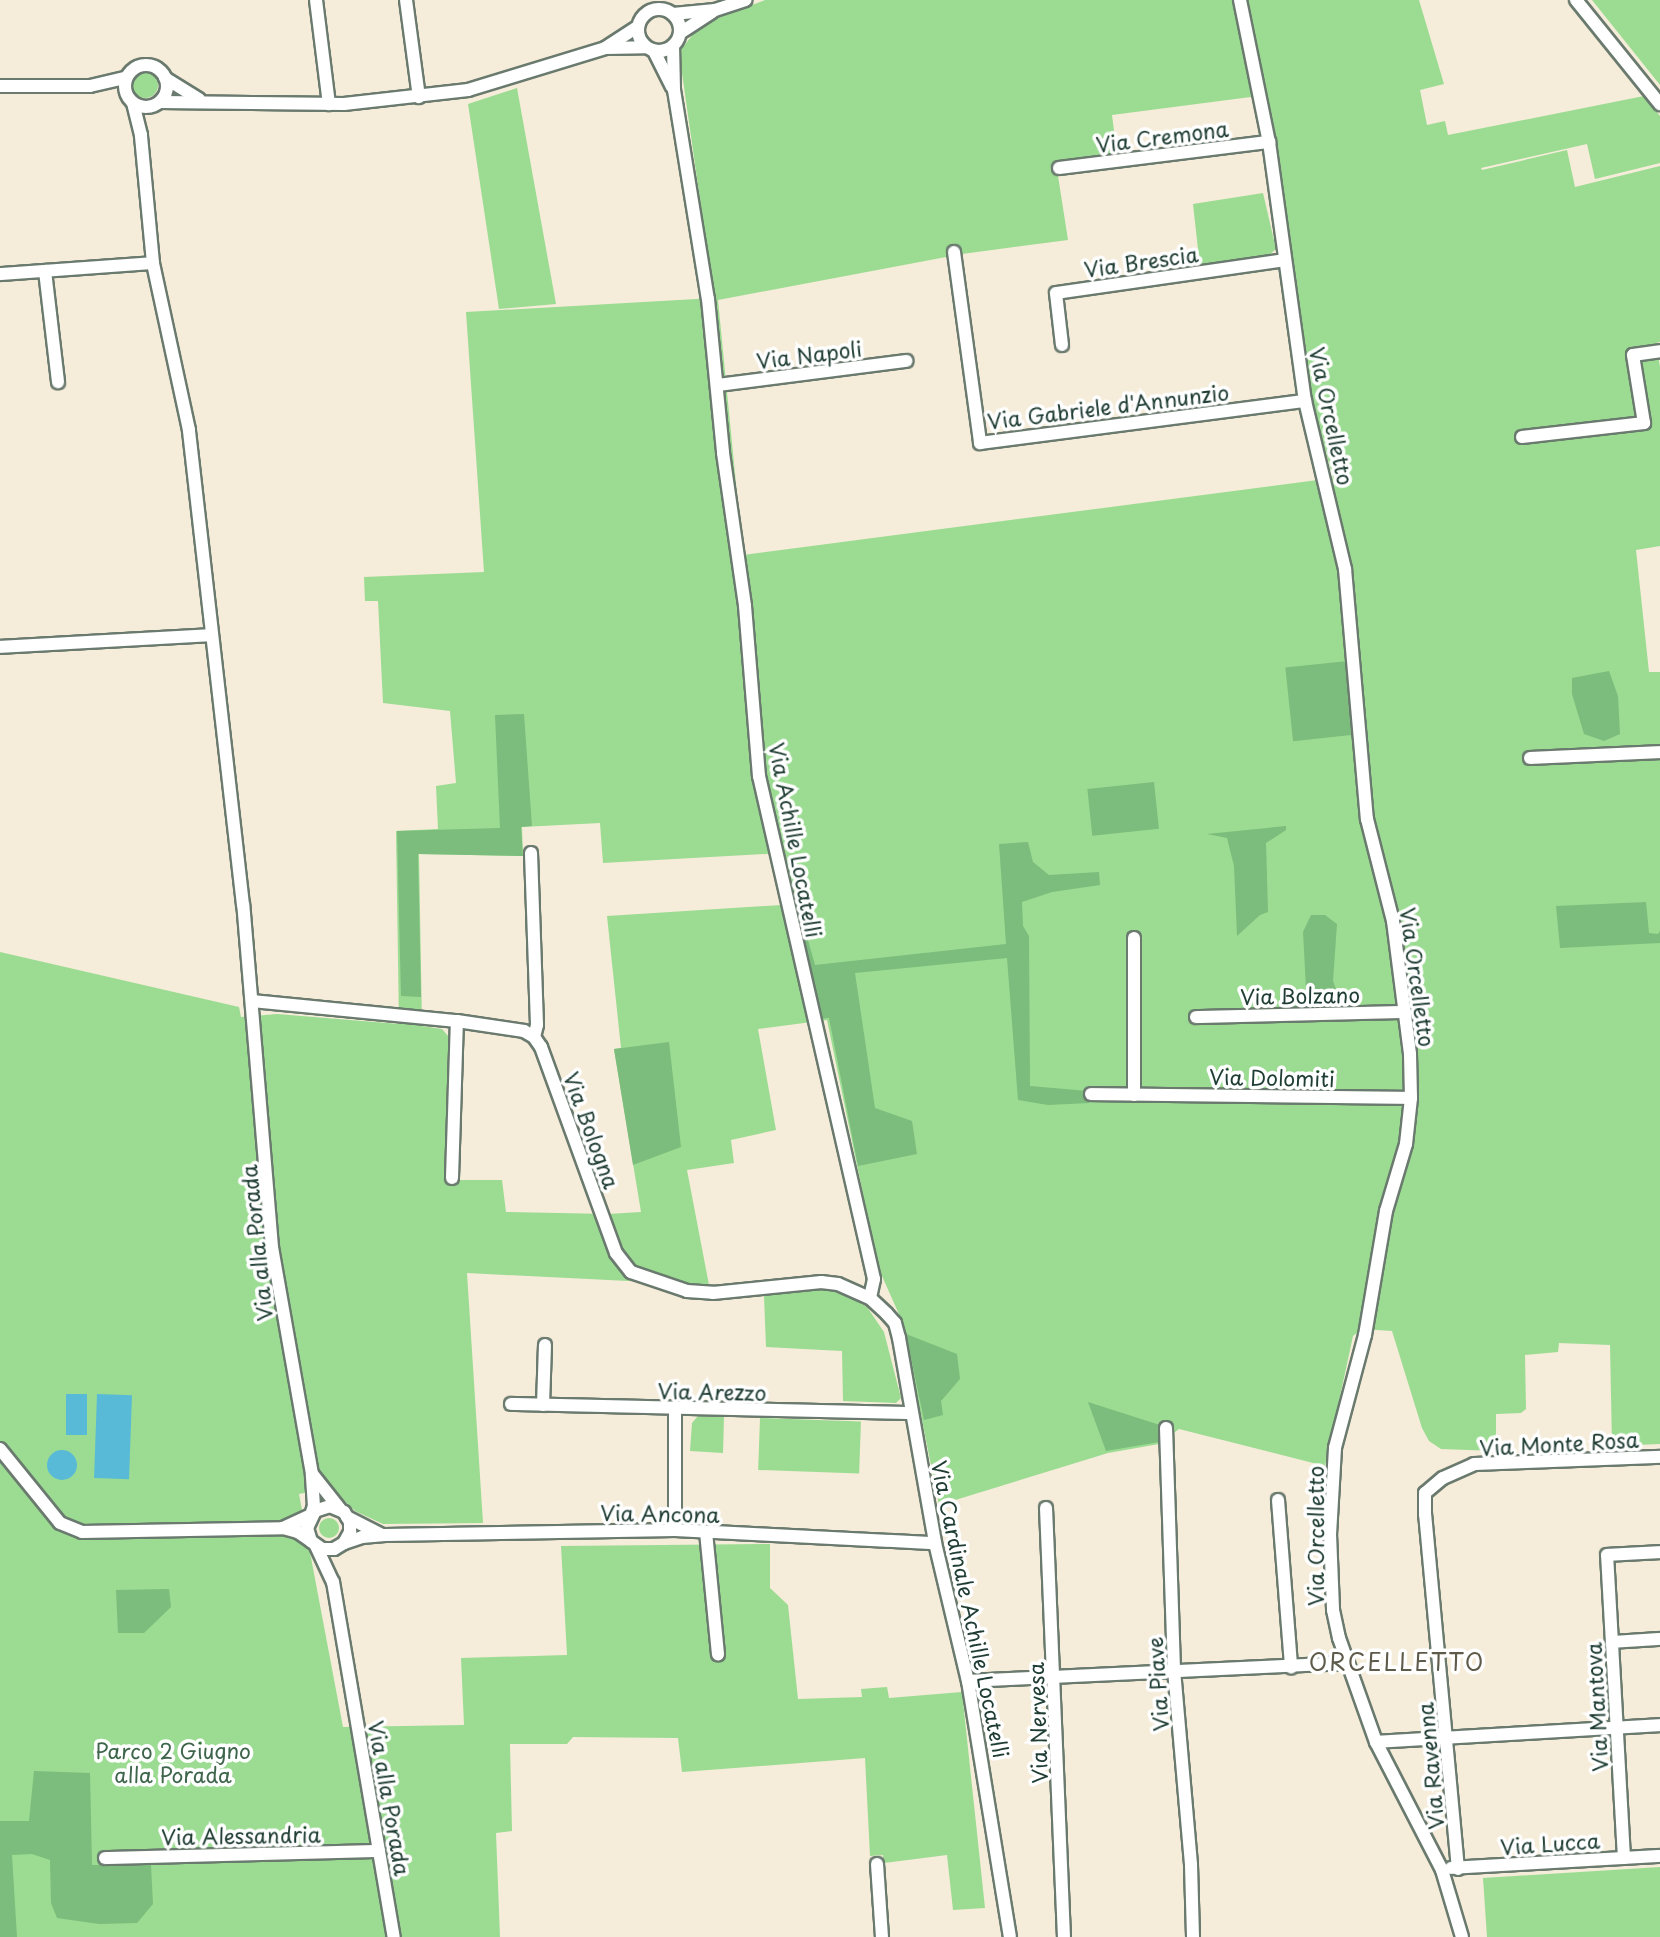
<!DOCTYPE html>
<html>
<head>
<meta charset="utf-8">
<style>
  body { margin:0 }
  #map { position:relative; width:1660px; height:1937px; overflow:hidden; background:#f5ecd9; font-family:"Playpen Sans",sans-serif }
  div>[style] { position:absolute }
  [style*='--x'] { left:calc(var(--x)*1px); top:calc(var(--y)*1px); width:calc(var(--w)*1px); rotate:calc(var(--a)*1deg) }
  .green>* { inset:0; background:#9bdc92; transform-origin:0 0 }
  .round { border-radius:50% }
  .forest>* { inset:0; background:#7cbc7c; transform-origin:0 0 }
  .water>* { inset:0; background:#58bad6; transform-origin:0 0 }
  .roads { filter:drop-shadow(2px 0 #6a7a6e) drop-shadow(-2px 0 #6a7a6e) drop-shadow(0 2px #6a7a6e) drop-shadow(0 -2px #6a7a6e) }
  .minor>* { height:12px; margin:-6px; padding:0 6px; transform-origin:6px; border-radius:6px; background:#fff }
  .minor>.ring { margin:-6px; padding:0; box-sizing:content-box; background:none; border:12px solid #fff; border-radius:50% }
  span { translate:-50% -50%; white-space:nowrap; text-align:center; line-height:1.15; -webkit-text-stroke:7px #fff; paint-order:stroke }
  .street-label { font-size:21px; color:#1f3d34 }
  .park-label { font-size:21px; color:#3e654c }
  .neighbourhood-label { font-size:23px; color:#5f5b4b; letter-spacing:2px }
</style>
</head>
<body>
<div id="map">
  <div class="green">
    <div style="clip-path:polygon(evenodd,765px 0,1419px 0,1444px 84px,1420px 90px,1427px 125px,1445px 121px,1448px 135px,1644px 96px,1660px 116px,1660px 163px,1595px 179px,1587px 144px,1481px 168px,1482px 170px,1567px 150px,1575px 187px,1660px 166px,1660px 342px,1656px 343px,1660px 367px,1660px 546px,1636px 550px,1649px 672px,1660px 672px,1660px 1444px,1612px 1446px,1610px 1345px,1559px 1343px,1558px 1352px,1525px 1355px,1526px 1409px,1521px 1413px,1496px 1414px,1496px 1451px,1441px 1449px,1429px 1441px,1422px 1428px,1392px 1331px,1362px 1329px,1353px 1336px,1325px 1466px,1179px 1429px,1159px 1444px,1108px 1453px,939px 1505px,902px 1321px,878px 1267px,827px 1020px,758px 1029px,776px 1130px,731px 1140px,734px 1163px,687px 1170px,709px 1285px,467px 1273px,483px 1523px,383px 1524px,355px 1511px,331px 1488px,299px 1494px,343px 1727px,464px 1725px,461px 1658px,567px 1655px,561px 1546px,770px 1544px,770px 1588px,788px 1605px,798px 1699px,862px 1697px,861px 1689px,887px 1687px,889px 1698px,962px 1692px,985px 1908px,953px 1910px,947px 1855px,884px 1863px,883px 1855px,870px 1856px,865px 1758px,682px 1772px,678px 1738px,573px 1737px,567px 1744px,510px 1744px,512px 1831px,496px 1833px,500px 1937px,0 1937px,0 952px,239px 1007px,241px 1017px,277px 1014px,399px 1024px,396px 831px,438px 829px,436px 786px,456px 783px,450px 711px,383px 703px,378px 601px,365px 601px,364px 577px,484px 572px,466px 312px,714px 298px,679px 52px,701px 24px,765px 0,1266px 95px,1310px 395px,1333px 478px,743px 555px,718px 300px,962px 254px,1068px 240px,1056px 163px,1117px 155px,1112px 115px,1266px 95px,765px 0,600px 823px,603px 863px,784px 853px,797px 904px,607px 916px,621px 1048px,614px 1049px,641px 1212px,608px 1214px,506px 1212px,502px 1180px,447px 1180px,449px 1037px,442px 1029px,422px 1026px,419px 854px,523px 856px,522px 827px,600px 823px)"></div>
    <div style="clip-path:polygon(1592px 0,1660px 0,1660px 85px)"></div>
    <div class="round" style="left:132px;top:72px;width:26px;height:26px"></div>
    <div style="clip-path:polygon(517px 88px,556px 304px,499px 309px,468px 104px)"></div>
    <div style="clip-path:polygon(1263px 193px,1276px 249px,1268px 256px,1200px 267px,1193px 204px)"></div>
    <div style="clip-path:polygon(811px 1289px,839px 1290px,867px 1307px,884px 1332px,901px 1398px,896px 1403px,843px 1401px,842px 1351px,766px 1347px,764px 1296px)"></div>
    <div style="clip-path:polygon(698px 1416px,724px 1417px,723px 1453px,690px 1451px,692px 1423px)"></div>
    <div style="left:760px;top:1418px;width:101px;height:52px;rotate:2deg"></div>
    <div class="round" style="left:319px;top:1518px;width:20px;height:20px"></div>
    <div style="clip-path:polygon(1660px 1867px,1660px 1937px,1487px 1937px,1483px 1878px)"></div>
  </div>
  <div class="forest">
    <div style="left:1348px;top:661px;width:74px;height:63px;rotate:84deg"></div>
    <div style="clip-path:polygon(1609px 671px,1618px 696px,1620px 734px,1604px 741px,1584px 734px,1572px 694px,1572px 678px)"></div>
    <div style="clip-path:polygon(524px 714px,532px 826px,521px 827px,523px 856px,418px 854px,421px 997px,401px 996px,397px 831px,500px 828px,495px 715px)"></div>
    <div style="left:1154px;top:782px;width:47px;height:67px;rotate:84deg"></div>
    <div style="clip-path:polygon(1286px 826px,1286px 830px,1266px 843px,1268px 912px,1260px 915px,1237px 936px,1234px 866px,1227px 838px,1207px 834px)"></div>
    <div style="clip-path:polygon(1028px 842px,1033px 862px,1049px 875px,1099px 872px,1100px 885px,1052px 892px,1022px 902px,1023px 926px,1029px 936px,1030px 1086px,1088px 1091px,1089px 1103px,1048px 1105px,1018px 1100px,1007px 958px,855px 973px,875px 1108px,912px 1121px,917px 1154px,858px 1166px,829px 1018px,816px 1019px,791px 906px,798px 905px,815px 965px,1006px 944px,999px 844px)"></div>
    <div style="clip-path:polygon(1646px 902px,1649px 933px,1658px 934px,1660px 931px,1660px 943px,1560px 948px,1556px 906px)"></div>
    <div style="clip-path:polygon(1311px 915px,1325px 915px,1337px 924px,1333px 981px,1340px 1000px,1336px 1006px,1300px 1007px,1306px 988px,1303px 932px)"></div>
    <div style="clip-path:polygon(669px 1042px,681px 1147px,633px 1165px,614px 1049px)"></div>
    <div style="clip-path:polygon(906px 1334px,957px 1354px,960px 1379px,941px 1401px,943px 1415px,924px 1420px)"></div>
    <div style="clip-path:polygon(1088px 1402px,1163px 1426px,1163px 1438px,1159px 1442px,1106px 1451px)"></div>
    <div style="clip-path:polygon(169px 1589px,171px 1607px,144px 1633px,118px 1633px,116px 1590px)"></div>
    <div style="clip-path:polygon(34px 1771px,90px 1773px,92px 1865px,151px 1865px,153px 1904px,137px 1923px,99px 1924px,57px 1918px,51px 1903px,50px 1860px,32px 1854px,12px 1855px,17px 1937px,0 1937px,0 1821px,29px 1821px)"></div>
  </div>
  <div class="water">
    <div style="left:66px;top:1394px;width:21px;height:41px"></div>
    <div style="left:97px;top:1394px;width:35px;height:84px;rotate:2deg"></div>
    <div class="round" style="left:47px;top:1450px;width:30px;height:30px"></div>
  </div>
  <div class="roads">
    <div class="minor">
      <div style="--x:316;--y:0;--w:105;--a:82.9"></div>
      <div style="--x:406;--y:0;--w:98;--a:82.4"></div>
      <div style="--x:1240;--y:0;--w:145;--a:78.5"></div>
      <div style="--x:1269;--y:142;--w:261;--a:82.1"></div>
      <div style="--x:1305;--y:401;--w:173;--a:76.6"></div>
      <div style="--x:1345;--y:569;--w:251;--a:85"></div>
      <div style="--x:1367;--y:819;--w:105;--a:75.7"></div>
      <div style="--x:1393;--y:921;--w:134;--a:82.7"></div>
      <div style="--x:1410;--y:1054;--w:44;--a:88.7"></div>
      <div style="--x:1411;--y:1098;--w:46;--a:96.2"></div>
      <div style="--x:1406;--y:1144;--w:70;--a:106.6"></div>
      <div style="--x:1386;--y:1211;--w:126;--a:99.6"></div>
      <div style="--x:1365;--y:1335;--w:117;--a:104.9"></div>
      <div style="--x:1335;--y:1448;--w:86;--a:93.3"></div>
      <div style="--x:1330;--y:1534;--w:76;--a:87.7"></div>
      <div style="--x:1333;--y:1610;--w:29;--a:78"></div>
      <div style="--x:1339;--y:1638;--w:110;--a:70.4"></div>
      <div style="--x:1376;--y:1742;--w:144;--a:62.7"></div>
      <div style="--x:1442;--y:1870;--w:70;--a:73.4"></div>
      <div style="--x:1576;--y:0;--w:134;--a:51.1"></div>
      <div class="ring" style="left:638px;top:9px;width:30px;height:30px"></div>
      <div style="--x:673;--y:14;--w:42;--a:-5.4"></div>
      <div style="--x:715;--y:10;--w:32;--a:-18"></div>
      <div style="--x:680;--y:33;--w:38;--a:-33"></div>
      <div style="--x:673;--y:46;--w:44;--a:88.7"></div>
      <div style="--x:674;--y:90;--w:212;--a:80.8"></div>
      <div style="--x:708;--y:299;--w:155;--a:84.4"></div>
      <div style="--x:723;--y:453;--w:155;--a:81.8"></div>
      <div style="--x:745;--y:606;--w:171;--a:85.3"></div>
      <div style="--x:759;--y:776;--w:516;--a:77.12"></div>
      <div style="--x:874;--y:1279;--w:19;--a:102"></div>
      <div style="--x:606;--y:48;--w:39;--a:-1"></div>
      <div style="--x:654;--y:51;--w:40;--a:63.4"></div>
      <div class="ring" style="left:125px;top:65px;width:30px;height:30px"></div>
      <div style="--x:165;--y:78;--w:40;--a:32"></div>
      <div style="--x:0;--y:86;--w:90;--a:0"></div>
      <div style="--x:90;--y:86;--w:37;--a:-13"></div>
      <div style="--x:160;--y:102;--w:184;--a:0.6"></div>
      <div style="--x:344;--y:104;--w:125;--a:-6.4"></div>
      <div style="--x:468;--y:90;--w:143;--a:-17"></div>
      <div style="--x:605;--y:48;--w:38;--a:-33"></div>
      <div style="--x:1059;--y:168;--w:212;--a:-7.1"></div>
      <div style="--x:954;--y:252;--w:193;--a:82.2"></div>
      <div style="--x:980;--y:443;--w:328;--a:-7.4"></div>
      <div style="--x:45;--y:271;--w:112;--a:83.3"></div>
      <div style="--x:0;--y:274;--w:153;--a:-4.1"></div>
      <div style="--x:1062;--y:345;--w:52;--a:-96.6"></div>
      <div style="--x:1056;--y:293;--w:231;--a:-8.2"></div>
      <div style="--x:718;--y:385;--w:190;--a:-7.3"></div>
      <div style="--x:1522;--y:437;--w:123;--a:-6.5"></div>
      <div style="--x:1644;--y:423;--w:69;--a:-99.2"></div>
      <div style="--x:1633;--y:355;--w:27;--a:-8"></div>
      <div style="--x:0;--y:647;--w:212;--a:-3.2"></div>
      <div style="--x:1530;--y:758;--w:130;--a:-2.6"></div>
      <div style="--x:531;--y:853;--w:172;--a:88"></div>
      <div style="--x:537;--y:1025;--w:12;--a:104"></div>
      <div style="--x:1134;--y:938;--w:157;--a:90"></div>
      <div style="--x:252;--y:1001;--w:206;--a:5.6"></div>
      <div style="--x:457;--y:1021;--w:68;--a:8.5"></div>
      <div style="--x:524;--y:1031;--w:12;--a:31"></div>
      <div style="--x:534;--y:1037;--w:12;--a:55"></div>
      <div style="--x:541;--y:1047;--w:219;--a:70"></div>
      <div style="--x:616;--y:1253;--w:24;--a:52"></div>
      <div style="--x:631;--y:1272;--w:59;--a:18.7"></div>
      <div style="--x:687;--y:1291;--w:26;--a:4"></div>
      <div style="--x:713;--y:1293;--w:109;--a:-5.8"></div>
      <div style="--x:821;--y:1282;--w:17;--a:7"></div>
      <div style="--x:838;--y:1284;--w:35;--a:24"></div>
      <div style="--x:870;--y:1298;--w:23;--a:43"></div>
      <div style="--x:887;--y:1314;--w:12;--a:48"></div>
      <div style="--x:895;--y:1323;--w:16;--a:75"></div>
      <div style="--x:899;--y:1338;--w:208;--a:80"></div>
      <div style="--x:935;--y:1543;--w:142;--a:76.6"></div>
      <div style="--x:968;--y:1681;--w:259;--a:80.7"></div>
      <div style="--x:1196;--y:1017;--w:209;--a:-1.4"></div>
      <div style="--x:1091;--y:1094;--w:320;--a:0.7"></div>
      <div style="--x:452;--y:1178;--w:157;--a:-88.2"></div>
      <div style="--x:511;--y:1404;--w:401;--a:1.3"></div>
      <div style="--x:543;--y:1405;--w:60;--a:-88.1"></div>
      <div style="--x:1166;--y:1428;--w:242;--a:88.1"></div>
      <div style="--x:1174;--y:1670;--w:196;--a:85"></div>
      <div style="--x:1191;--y:1865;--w:72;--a:88.4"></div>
      <div style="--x:0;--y:1449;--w:95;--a:51"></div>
      <div style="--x:60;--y:1523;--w:24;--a:22"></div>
      <div style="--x:82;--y:1532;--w:201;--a:-1.1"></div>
      <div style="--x:283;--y:1528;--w:31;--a:-25"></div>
      <div style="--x:311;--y:1515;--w:9;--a:-72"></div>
      <div style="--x:314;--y:1506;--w:32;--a:-94"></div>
      <div style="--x:312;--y:1474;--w:230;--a:-100"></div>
      <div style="--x:272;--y:1247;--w:343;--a:-94.8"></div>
      <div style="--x:243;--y:905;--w:478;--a:-96.5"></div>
      <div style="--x:189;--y:430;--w:171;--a:-102.2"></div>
      <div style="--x:153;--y:263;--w:129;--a:-95.4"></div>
      <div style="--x:141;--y:135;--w:33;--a:-104"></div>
      <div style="--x:313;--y:1475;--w:43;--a:51.5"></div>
      <div style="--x:1278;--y:1500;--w:168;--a:85.5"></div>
      <div style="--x:1046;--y:1508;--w:429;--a:87.6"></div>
      <div style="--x:347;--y:1517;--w:38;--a:27"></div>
      <div style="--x:283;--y:1528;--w:16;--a:15"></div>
      <div style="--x:298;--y:1532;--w:29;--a:35"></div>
      <div style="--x:322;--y:1549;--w:12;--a:0"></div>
      <div style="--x:334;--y:1549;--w:12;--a:-31"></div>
      <div style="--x:344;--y:1543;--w:13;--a:-61"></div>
      <div style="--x:350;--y:1532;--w:10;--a:-90"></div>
      <div style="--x:350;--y:1522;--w:12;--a:-121"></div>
      <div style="--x:344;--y:1512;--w:15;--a:-157"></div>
      <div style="--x:330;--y:1506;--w:16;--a:162"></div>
      <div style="--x:315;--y:1511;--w:19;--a:115"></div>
      <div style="--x:307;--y:1528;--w:14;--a:73"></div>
      <div style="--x:675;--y:1530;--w:120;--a:-90"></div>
      <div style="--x:706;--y:1532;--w:123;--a:84.4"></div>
      <div style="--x:344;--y:1543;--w:19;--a:-18"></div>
      <div style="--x:362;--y:1537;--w:23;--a:-5"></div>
      <div style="--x:385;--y:1535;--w:290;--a:-1"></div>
      <div style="--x:675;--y:1530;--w:260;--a:2.9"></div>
      <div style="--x:316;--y:1546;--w:40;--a:65"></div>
      <div style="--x:333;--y:1582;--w:360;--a:80.3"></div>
      <div style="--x:1612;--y:1642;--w:48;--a:-3.6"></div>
      <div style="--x:968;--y:1681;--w:379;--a:-2.7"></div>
      <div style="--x:1376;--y:1742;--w:285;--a:-3.4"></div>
      <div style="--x:105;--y:1858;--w:274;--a:-1.5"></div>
      <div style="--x:1624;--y:1858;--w:303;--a:-93.2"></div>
      <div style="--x:1607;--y:1555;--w:53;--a:-3.2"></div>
      <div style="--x:877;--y:1864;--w:73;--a:86.1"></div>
      <div style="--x:1451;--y:1868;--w:209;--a:-3.3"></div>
      <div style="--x:1458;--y:1869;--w:356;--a:-95.3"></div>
      <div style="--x:1425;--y:1515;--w:22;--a:-90"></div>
      <div style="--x:1425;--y:1493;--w:23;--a:-40"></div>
      <div style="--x:1443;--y:1478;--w:34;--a:-24"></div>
      <div style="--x:1474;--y:1464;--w:186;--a:-2.2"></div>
    </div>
  </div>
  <div class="street-label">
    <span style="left:1162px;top:136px;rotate:-7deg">Via Cremona</span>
    <span style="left:1141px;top:261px;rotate:-8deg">Via Brescia</span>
    <span style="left:809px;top:354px;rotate:-7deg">Via Napoli</span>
    <span style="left:1108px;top:406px;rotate:-7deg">Via Gabriele d'Annunzio</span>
    <span style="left:1332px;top:416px;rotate:78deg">Via Orcelletto</span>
    <span style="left:796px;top:840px;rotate:79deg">Via Achille Locatelli</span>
    <span style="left:1418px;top:977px;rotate:82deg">Via Orcelletto</span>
    <span style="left:1300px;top:995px;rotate:-1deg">Via Bolzano</span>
    <span style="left:1272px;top:1077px;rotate:1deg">Via Dolomiti</span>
    <span style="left:592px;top:1130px;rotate:70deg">Via Bologna</span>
    <span style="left:256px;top:1243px;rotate:-96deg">Via alla Porada</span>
    <span style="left:712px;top:1391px;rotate:1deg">Via Arezzo</span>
    <span style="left:1559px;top:1443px;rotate:-3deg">Via Monte Rosa</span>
    <span style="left:660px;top:1513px;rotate:1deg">Via Ancona</span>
    <span style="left:1315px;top:1536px;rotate:-90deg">Via Orcelletto</span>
    <span style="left:971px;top:1609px;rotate:78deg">Via Cardinale Achille Locatelli</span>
    <span style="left:1157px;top:1684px;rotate:-94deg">Via Piave</span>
    <span style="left:1596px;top:1707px;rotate:-93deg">Via Mantova</span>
    <span style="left:1037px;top:1723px;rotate:-92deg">Via Nervesa</span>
    <span style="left:1430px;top:1766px;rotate:-95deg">Via Ravenna</span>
    <span style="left:390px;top:1798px;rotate:80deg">Via alla Porada</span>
    <span style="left:241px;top:1835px;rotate:-1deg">Via Alessandria</span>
    <span style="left:1550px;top:1843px;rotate:-4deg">Via Lucca</span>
  </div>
  <div class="park-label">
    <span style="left:173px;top:1762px">Parco 2 Giugno<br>alla Porada</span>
  </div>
  <div class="neighbourhood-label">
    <span style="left:1397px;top:1662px">ORCELLETTO</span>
  </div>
</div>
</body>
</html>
